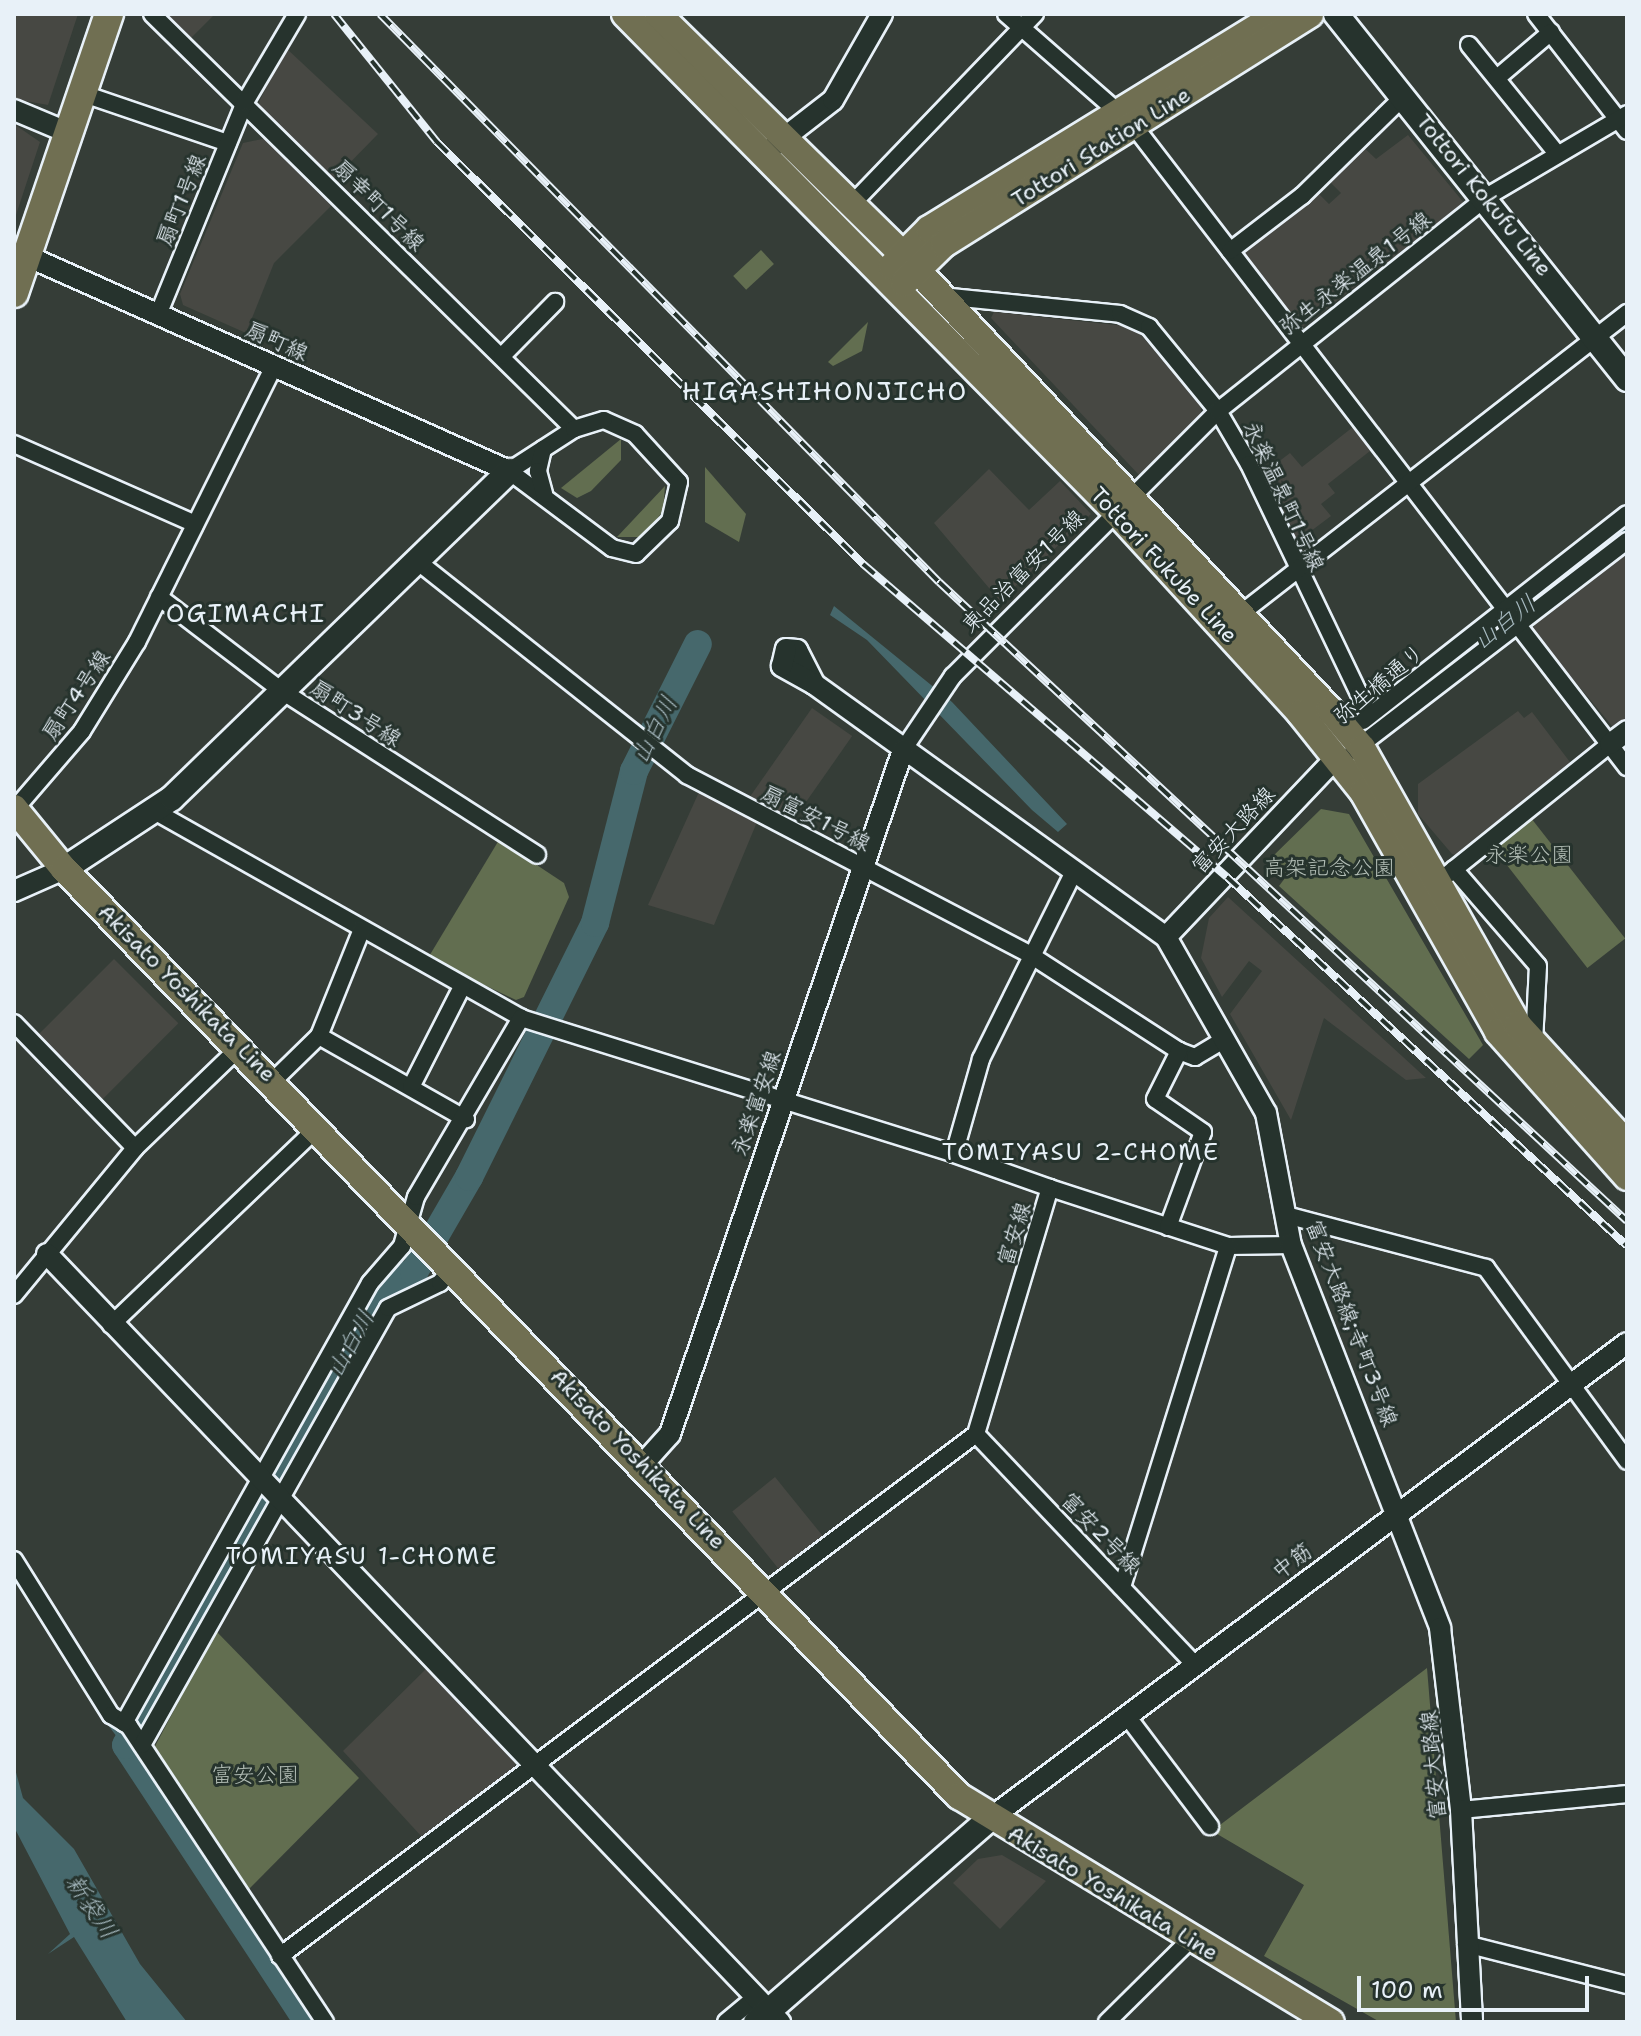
<!DOCTYPE html>
<html>
<head>
<meta charset="utf-8">
<style>
  body { margin:0 }
  #map { position:relative; width:1641px; height:2036px; overflow:hidden; background:#353d37; font-family:"Shantell Sans","Klee One",sans-serif }
  div>[style] { position:absolute }
  [style*='--x'] { left:calc(var(--x)*1px); top:calc(var(--y)*1px); width:calc(var(--w)*1px); rotate:calc(var(--a)*1deg) }
  .built>* { inset:0; background:#474843; transform-origin:0 0 }
  .green>* { inset:0; background:#626e50; transform-origin:0 0 }
  .water>* { inset:0; background:#46686c }
  .stream>* { height:5px; margin:-2.5px; padding:0 2.5px; transform-origin:2.5px; border-radius:2.5px; background:#46686c }
  .river>* { height:28px; margin:-14px; padding:0 14px; transform-origin:14px; border-radius:14px; background:#46686c }
  .roads { filter:drop-shadow(2px 0 #e8f1f8) drop-shadow(-2px 0 #e8f1f8) drop-shadow(0 2px #e8f1f8) drop-shadow(0 -2px #e8f1f8) }
  .minor>* { height:16px; margin:-8px; padding:0 8px; transform-origin:8px; border-radius:8px; background:#26332d }
  .tertiary>* { height:20px; margin:-10px; padding:0 10px; transform-origin:10px; border-radius:10px; background:#26332d }
  .secondary>* { height:24px; margin:-12px; padding:0 12px; transform-origin:12px; border-radius:12px; background:#26332d }
  .primary>* { height:26px; margin:-13px; padding:0 13px; transform-origin:13px; border-radius:13px; background:#706f52 }
  .trunk>* { height:28px; margin:-14px; padding:0 14px; transform-origin:14px; border-radius:14px; background:#706f52 }
  .rail>* { height:8px; margin-top:-4px; transform-origin:0; background:repeating-linear-gradient(90deg,#26332d 0 15px,#e8f1f8 0 30px); box-sizing:border-box; border-block:2px solid #e8f1f8 }
  span { translate:-50% -50%; white-space:nowrap; text-align:center; line-height:1.15; -webkit-text-stroke:6px #26332d; paint-order:stroke }
  .street-label { font-size:22px; color:#e8f1f8 }
  .park-label { font-size:22px; color:#b2bdb5 }
  .water-label { font-size:24px; color:#a7bac0; font-style:italic }
  .neighbourhood-label { font-size:24px; color:#e8f1f8; letter-spacing:2px }
  .quarter-label { font-size:26px; color:#e8f1f8; letter-spacing:2px }
  .frame { position:absolute; inset:0; border:16px solid #e8f1f8; pointer-events:none }
  .scale { position:absolute; left:1357px; top:1976px; width:232px; height:36px; box-sizing:border-box; border:4px solid #e8f1f8; border-top:0; padding-left:10px; font-size:24px; line-height:28px; white-space:nowrap; color:#e8f1f8; -webkit-text-stroke:6px #26332d; paint-order:stroke }
</style>
</head>
<body>
<div id="map">
  <div class="built">
    <div style="clip-path:polygon(14px 14px,78px 14px,48px 105px,14px 99px)"></div>
    <div style="clip-path:polygon(159px 14px,215px 14px,188px 41px)"></div>
    <div style="clip-path:polygon(286px 48px,378px 134px,331px 182px,256px 108px)"></div>
    <div style="clip-path:polygon(14px 124px,40px 142px,14px 221px)"></div>
    <div style="clip-path:polygon(1408px 135px,1464px 203px,1301px 328px,1241px 250px,1315px 190px,1329px 204px,1341px 193px,1324px 176px,1359px 143px,1376px 159px)"></div>
    <div style="clip-path:polygon(267px 138px,334px 203px,274px 263px,246px 333px,183px 305px,180px 294px,243px 143px)"></div>
    <div style="clip-path:polygon(994px 312px,1134px 327px,1201px 405px,1201px 415px,1140px 476px,991px 318px)"></div>
    <div style="clip-path:polygon(1353px 427px,1370px 451px,1328px 484px,1335px 493px,1321px 504px,1331px 516px,1295px 543px,1265px 472px,1290px 453px,1302px 467px)"></div>
    <div style="clip-path:polygon(989px 469px,1029px 510px,1060px 481px,1091px 514px,1000px 601px,934px 523px)"></div>
    <div style="clip-path:polygon(1627px 549px,1627px 724px,1617px 732px,1533px 631px,1535px 621px)"></div>
    <div style="left:812px;top:708px;width:49px;height:107px;rotate:35deg"></div>
    <div style="clip-path:polygon(1518px 711px,1524px 718px,1532px 712px,1573px 766px,1460px 856px,1452px 854px,1418px 814px,1418px 784px)"></div>
    <div style="clip-path:polygon(699px 792px,757px 822px,714px 925px,648px 905px)"></div>
    <div style="clip-path:polygon(1228px 897px,1426px 1078px,1406px 1080px,1324px 1018px,1291px 1120px,1230px 1014px,1262px 971px,1249px 961px,1222px 997px,1201px 958px,1209px 918px)"></div>
    <div style="left:114px;top:959px;width:91px;height:110px;rotate:45deg"></div>
    <div style="left:775px;top:1477px;width:77px;height:55px;rotate:51deg"></div>
    <div style="clip-path:polygon(428px 1667px,516px 1758px,515px 1768px,422px 1837px,343px 1751px)"></div>
    <div style="clip-path:polygon(1002px 1855px,1046px 1881px,1000px 1929px,953px 1883px,978px 1859px)"></div>
  </div>
  <div class="green">
    <div style="left:761px;top:250px;width:19px;height:38px;rotate:47deg"></div>
    <div style="clip-path:polygon(868px 322px,862px 351px,833px 366px,828px 362px)"></div>
    <div style="clip-path:polygon(621px 439px,621px 460px,591px 491px,577px 498px,561px 488px)"></div>
    <div style="clip-path:polygon(705px 467px,746px 514px,739px 542px,705px 522px)"></div>
    <div style="clip-path:polygon(665px 486px,663px 511px,643px 537px,617px 537px)"></div>
    <div style="clip-path:polygon(1321px 809px,1349px 814px,1483px 1045px,1469px 1059px,1279px 886px,1285px 878px,1266px 863px)"></div>
    <div style="left:1531px;top:818px;width:153px;height:48px;rotate:52deg"></div>
    <div style="clip-path:polygon(499px 840px,564px 883px,569px 897px,524px 997px,516px 1000px,428px 958px)"></div>
    <div style="clip-path:polygon(216px 1631px,359px 1778px,245px 1893px,153px 1750px)"></div>
    <div style="clip-path:polygon(1427px 1668px,1456px 2022px,1380px 2022px,1264px 1956px,1304px 1885px,1212px 1831px)"></div>
  </div>
  <div class="water">
    <div style="clip-path:polygon(834px 606px,952px 702px,1067px 824px,1058px 832px,1032px 810px,867px 640px,830px 615px)"></div>
    <div style="clip-path:polygon(14px 1765px,23px 1798px,74px 1849px,140px 1964px,187px 2022px,127px 2022px,74px 1937px,48px 1954px,70px 1934px,14px 1827px)"></div>
  </div>
  <div class="stream">
    <div style="--x:14;--y:1575;--w:31;--a:58"></div>
    <div style="--x:105;--y:1717;--w:35;--a:53"></div>
  </div>
  <div class="river">
    <div style="--x:1405;--y:702;--w:283;--a:-38.2"></div>
    <div style="--x:308;--y:2022;--w:331;--a:-123.3"></div>
    <div style="--x:126;--y:1745;--w:526;--a:-60.61"></div>
    <div style="--x:384;--y:1287;--w:34;--a:-27"></div>
    <div style="--x:414;--y:1272;--w:110;--a:-59.9"></div>
    <div style="--x:469;--y:1177;--w:284;--a:-63.6"></div>
    <div style="--x:595;--y:923;--w:157;--a:-75.6"></div>
    <div style="--x:634;--y:771;--w:142;--a:-63.3"></div>
  </div>
  <div class="roads">
    <div class="minor">
      <div style="--x:152;--y:14;--w:592;--a:44.52"></div>
      <div style="--x:1006;--y:14;--w:170;--a:41.2"></div>
      <div style="--x:1134;--y:126;--w:809;--a:52.44"></div>
      <div style="--x:1536;--y:14;--w:148;--a:52.1"></div>
      <div style="--x:1469;--y:45;--w:141;--a:51"></div>
      <div style="--x:1497;--y:78;--w:71;--a:-40.4"></div>
      <div style="--x:81;--y:93;--w:155;--a:18.8"></div>
      <div style="--x:852;--y:204;--w:264;--a:-46.1"></div>
      <div style="--x:1230;--y:251;--w:91;--a:-37.4"></div>
      <div style="--x:1302;--y:196;--w:143;--a:-44.4"></div>
      <div style="--x:941;--y:296;--w:180;--a:5.7"></div>
      <div style="--x:1120;--y:314;--w:32;--a:24"></div>
      <div style="--x:1149;--y:327;--w:109;--a:50.6"></div>
      <div style="--x:1218;--y:411;--w:61;--a:59.7"></div>
      <div style="--x:1249;--y:464;--w:278;--a:64.4"></div>
      <div style="--x:158;--y:315;--w:230;--a:-67.8"></div>
      <div style="--x:245;--y:102;--w:102;--a:-59.4"></div>
      <div style="--x:502;--y:356;--w:76;--a:-45.5"></div>
      <div style="--x:604;--y:420;--w:34;--a:24"></div>
      <div style="--x:635;--y:434;--w:65;--a:47.5"></div>
      <div style="--x:679;--y:482;--w:40;--a:103"></div>
      <div style="--x:670;--y:521;--w:47;--a:135.9"></div>
      <div style="--x:636;--y:554;--w:25;--a:-166"></div>
      <div style="--x:612;--y:548;--w:129;--a:-143.2"></div>
      <div style="--x:509;--y:471;--w:77;--a:-32.9"></div>
      <div style="--x:574;--y:429;--w:31;--a:-17"></div>
      <div style="--x:14;--y:444;--w:198;--a:23.8"></div>
      <div style="--x:543;--y:449;--w:23;--a:103"></div>
      <div style="--x:538;--y:471;--w:24;--a:75"></div>
      <div style="--x:417;--y:561;--w:345;--a:38.4"></div>
      <div style="--x:687;--y:775;--w:386;--a:27.6"></div>
      <div style="--x:1029;--y:954;--w:179;--a:32.9"></div>
      <div style="--x:1179;--y:1051;--w:17;--a:21"></div>
      <div style="--x:1195;--y:1057;--w:31;--a:-31"></div>
      <div style="--x:159;--y:597;--w:155;--a:37.4"></div>
      <div style="--x:282;--y:691;--w:303;--a:32.7"></div>
      <div style="--x:1243;--y:612;--w:487;--a:-37.9"></div>
      <div style="--x:1363;--y:721;--w:335;--a:-38.1"></div>
      <div style="--x:903;--y:750;--w:89;--a:-56"></div>
      <div style="--x:953;--y:676;--w:375;--a:-45"></div>
      <div style="--x:1218;--y:411;--w:345;--a:-38.5"></div>
      <div style="--x:1488;--y:196;--w:161;--a:-30.5"></div>
      <div style="--x:1353;--y:751;--w:345;--a:-37.5"></div>
      <div style="--x:15;--y:809;--w:103;--a:-49.3"></div>
      <div style="--x:82;--y:731;--w:105;--a:-58.3"></div>
      <div style="--x:137;--y:642;--w:308;--a:-63.6"></div>
      <div style="--x:156;--y:812;--w:419;--a:29.4"></div>
      <div style="--x:521;--y:1018;--w:454;--a:17.4"></div>
      <div style="--x:1454;--y:869;--w:128;--a:49.1"></div>
      <div style="--x:1538;--y:966;--w:77;--a:93"></div>
      <div style="--x:1437;--y:883;--w:222;--a:-38.8"></div>
      <div style="--x:14;--y:1023;--w:174;--a:45.9"></div>
      <div style="--x:319;--y:1036;--w:169;--a:29.5"></div>
      <div style="--x:274;--y:1080;--w:63;--a:-44.4"></div>
      <div style="--x:319;--y:1036;--w:115;--a:-68.1"></div>
      <div style="--x:411;--y:1087;--w:114;--a:-63"></div>
      <div style="--x:1050;--y:1188;--w:187;--a:18"></div>
      <div style="--x:1228;--y:1246;--w:63;--a:-0.9"></div>
      <div style="--x:1286;--y:1215;--w:207;--a:14.8"></div>
      <div style="--x:1486;--y:1268;--w:239;--a:53.8"></div>
      <div style="--x:1168;--y:1227;--w:101;--a:-69.8"></div>
      <div style="--x:1203;--y:1132;--w:58;--a:-145.5"></div>
      <div style="--x:1155;--y:1099;--w:54;--a:-63.4"></div>
      <div style="--x:14;--y:1295;--w:190;--a:-50.5"></div>
      <div style="--x:135;--y:1148;--w:146;--a:-43.9"></div>
      <div style="--x:111;--y:1325;--w:286;--a:-43.7"></div>
      <div style="--x:976;--y:1434;--w:317;--a:46.5"></div>
      <div style="--x:14;--y:1560;--w:183;--a:58"></div>
      <div style="--x:111;--y:1715;--w:21;--a:31"></div>
      <div style="--x:129;--y:1726;--w:355;--a:56.5"></div>
      <div style="--x:1122;--y:1587;--w:357;--a:-72.7"></div>
      <div style="--x:1127;--y:1716;--w:138;--a:53"></div>
      <div style="--x:124;--y:1723;--w:504;--a:-60.79"></div>
      <div style="--x:370;--y:1283;--w:49;--a:-49.1"></div>
      <div style="--x:402;--y:1246;--w:51;--a:-74.1"></div>
      <div style="--x:416;--y:1197;--w:208;--a:-59.6"></div>
      <div style="--x:142;--y:1745;--w:501;--a:-60.62"></div>
      <div style="--x:388;--y:1308;--w:58;--a:-25.7"></div>
      <div style="--x:440;--y:1283;--w:21;--a:-53"></div>
      <div style="--x:1461;--y:1810;--w:167;--a:-5.5"></div>
      <div style="--x:1466;--y:1944;--w:166;--a:14.3"></div>
      <div style="--x:280;--y:1956;--w:870;--a:-36.87"></div>
      <div style="--x:976;--y:1434;--w:257;--a:-73.3"></div>
      <div style="--x:1050;--y:1188;--w:102;--a:-160.5"></div>
      <div style="--x:954;--y:1154;--w:99;--a:-74.1"></div>
      <div style="--x:981;--y:1059;--w:209;--a:-63.6"></div>
      <div style="--x:726;--y:2022;--w:40;--a:-40"></div>
      <div style="--x:1107;--y:2022;--w:117;--a:-44.7"></div>
    </div>
    <div class="tertiary">
      <div style="--x:14;--y:110;--w:60;--a:22.7"></div>
      <div style="--x:775;--y:145;--w:73;--a:-37.8"></div>
      <div style="--x:833;--y:100;--w:99;--a:-60.3"></div>
      <div style="--x:27;--y:256;--w:528;--a:24.04"></div>
      <div style="--x:786;--y:649;--w:11;--a:5"></div>
      <div style="--x:797;--y:650;--w:38;--a:63"></div>
      <div style="--x:814;--y:684;--w:37;--a:-151"></div>
      <div style="--x:782;--y:666;--w:17;--a:-77"></div>
      <div style="--x:814;--y:684;--w:433;--a:35.7"></div>
      <div style="--x:1166;--y:937;--w:202;--a:60.4"></div>
      <div style="--x:1266;--y:1113;--w:134;--a:79.3"></div>
      <div style="--x:1291;--y:1245;--w:411;--a:68.7"></div>
      <div style="--x:1440;--y:1628;--w:183;--a:83.4"></div>
      <div style="--x:1461;--y:1810;--w:212;--a:87"></div>
      <div style="--x:1610;--y:744;--w:21;--a:-37"></div>
      <div style="--x:14;--y:891;--w:55;--a:-23.7"></div>
      <div style="--x:1166;--y:937;--w:248;--a:-46.5"></div>
      <div style="--x:47;--y:1254;--w:1062;--a:46.34"></div>
      <div style="--x:643;--y:1464;--w:40;--a:-48"></div>
      <div style="--x:670;--y:1434;--w:723;--a:-71.19"></div>
      <div style="--x:988;--y:1820;--w:797;--a:-36.74"></div>
    </div>
    <div class="secondary">
      <div style="--x:1336;--y:14;--w:467;--a:51.4"></div>
      <div style="--x:64;--y:869;--w:129;--a:-33.3"></div>
      <div style="--x:172;--y:798;--w:470;--a:-44.1"></div>
      <div style="--x:756;--y:2022;--w:308;--a:-41"></div>
    </div>
    <div class="primary">
      <div style="--x:625;--y:14;--w:701;--a:45.4"></div>
      <div style="--x:1117;--y:513;--w:271;--a:47.5"></div>
      <div style="--x:1300;--y:713;--w:101;--a:51.4"></div>
      <div style="--x:1363;--y:792;--w:275;--a:60.6"></div>
      <div style="--x:1498;--y:1032;--w:194;--a:48.3"></div>
      <div style="--x:658;--y:14;--w:344;--a:44.5"></div>
      <div style="--x:903;--y:255;--w:624;--a:46.82"></div>
      <div style="--x:1330;--y:710;--w:50;--a:49.9"></div>
      <div style="--x:1362;--y:748;--w:318;--a:60.6"></div>
      <div style="--x:1518;--y:1025;--w:161;--a:47.5"></div>
      <div style="--x:892;--y:266;--w:52;--a:-45"></div>
      <div style="--x:929;--y:229;--w:410;--a:-31.6"></div>
      <div style="--x:904;--y:283;--w:56;--a:-44.3"></div>
      <div style="--x:944;--y:244;--w:432;--a:-32.1"></div>
      <div style="--x:14;--y:808;--w:79;--a:50.7"></div>
      <div style="--x:64;--y:869;--w:1289;--a:46.01"></div>
      <div style="--x:959;--y:1796;--w:435;--a:31.3"></div>
    </div>
    <div class="trunk">
      <div style="--x:14;--y:293;--w:295;--a:-71.2"></div>
    </div>
  </div>
  <div class="rail">
    <div style="--x:334;--y:14;--w:164;--a:51.2"></div>
    <div style="--x:437;--y:142;--w:600;--a:44.73"></div>
    <div style="--x:863;--y:564;--w:480;--a:40.7"></div>
    <div style="--x:1227;--y:877;--w:544;--a:42.69"></div>
    <div style="--x:380;--y:14;--w:797;--a:45.46"></div>
    <div style="--x:939;--y:582;--w:939;--a:42.89"></div>
  </div>
  <div class="street-label">
    <span style="left:1101px;top:147px;rotate:-32deg">Tottori Station Line</span>
    <span style="left:1484px;top:195px;rotate:51deg">Tottori Kokufu Line</span>
    <span style="left:181px;top:200px;rotate:-68deg">扇町1号線</span>
    <span style="left:379px;top:205px;rotate:45deg">扇幸町1号線</span>
    <span style="left:1355px;top:273px;rotate:-38deg">弥生永楽温泉1号線</span>
    <span style="left:277px;top:341px;rotate:24deg">扇町線</span>
    <span style="left:1284px;top:496px;rotate:65deg">永楽温泉町1号線</span>
    <span style="left:1164px;top:565px;rotate:47deg">Tottori Fukube Line</span>
    <span style="left:1023px;top:571px;rotate:-45deg">東品治富安1号線</span>
    <span style="left:1379px;top:684px;rotate:-40deg">弥生橋通り</span>
    <span style="left:76px;top:695px;rotate:-56deg">扇町4号線</span>
    <span style="left:356px;top:713px;rotate:33deg">扇町3号線</span>
    <span style="left:816px;top:818px;rotate:27deg">扇富安1号線</span>
    <span style="left:1233px;top:830px;rotate:-47deg">富安大路線</span>
    <span style="left:187px;top:993px;rotate:45deg">Akisato Yoshikata Line</span>
    <span style="left:756px;top:1103px;rotate:-71deg">永楽富安線</span>
    <span style="left:1014px;top:1234px;rotate:-73deg">富安線</span>
    <span style="left:1352px;top:1323px;rotate:69deg">富安大路線;寺町3号線</span>
    <span style="left:638px;top:1459px;rotate:46deg">Akisato Yoshikata Line</span>
    <span style="left:1101px;top:1533px;rotate:46deg">富安2号線</span>
    <span style="left:1292px;top:1561px;rotate:-37deg">中筋</span>
    <span style="left:1433px;top:1765px;rotate:-95deg">富安大路線</span>
    <span style="left:1113px;top:1893px;rotate:31deg">Akisato Yoshikata Line</span>
  </div>
  <div class="park-label">
    <span style="left:1529px;top:855px">永楽公園</span>
    <span style="left:1329px;top:868px">高架記念公園</span>
    <span style="left:255px;top:1775px">富安公園</span>
  </div>
  <div class="water-label">
    <span style="left:1505px;top:623px;rotate:-38deg">山白川</span>
    <span style="left:655px;top:730px;rotate:-63deg">山白川</span>
    <span style="left:351px;top:1344px;rotate:-61deg">山白川</span>
    <span style="left:91px;top:1907px;rotate:56deg">新袋川</span>
  </div>
  <div class="neighbourhood-label">
    <span style="left:1081px;top:1153px">TOMIYASU 2-CHOME</span>
    <span style="left:362px;top:1557px">TOMIYASU 1-CHOME</span>
  </div>
  <div class="quarter-label">
    <span style="left:825px;top:391px">HIGASHIHONJICHO</span>
    <span style="left:246px;top:613px">OGIMACHI</span>
  </div>
  <div class="frame"></div>
  <div class="scale">100 m</div>
</div>
</body>
</html>
